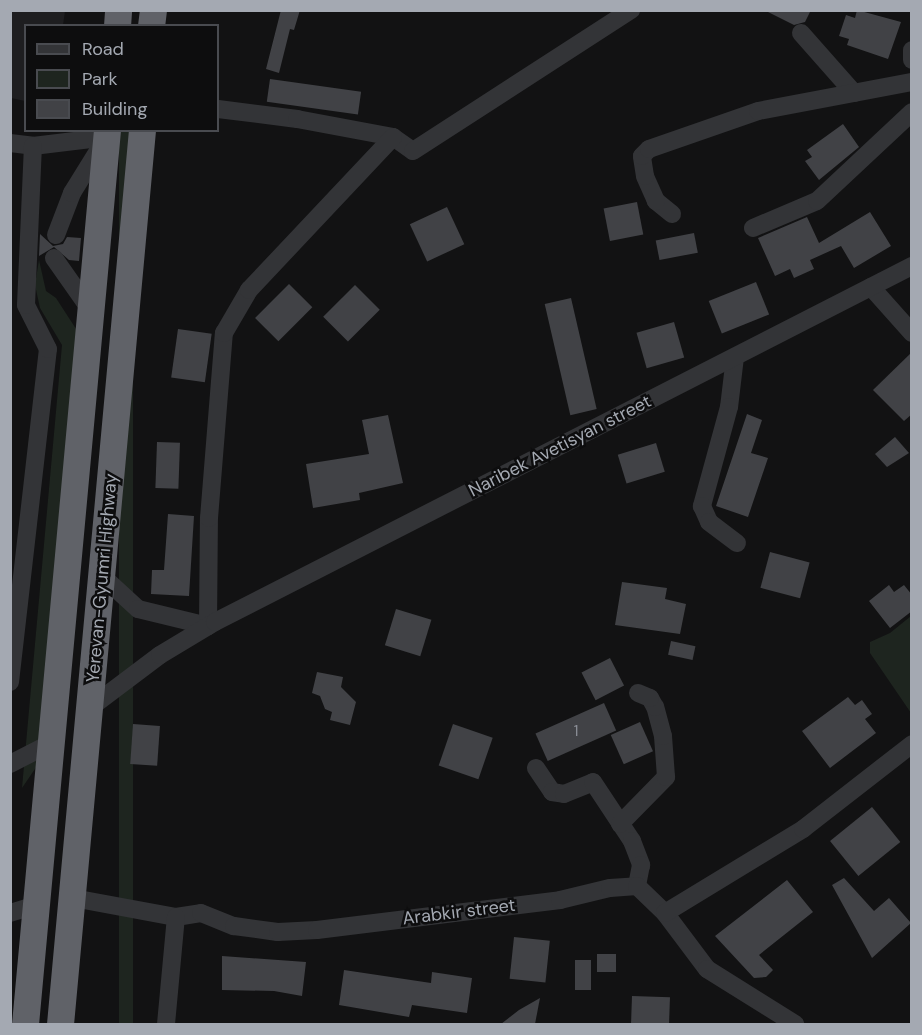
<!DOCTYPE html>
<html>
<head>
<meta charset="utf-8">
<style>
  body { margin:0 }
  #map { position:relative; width:922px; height:1035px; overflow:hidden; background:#121213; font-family:"DM Sans",sans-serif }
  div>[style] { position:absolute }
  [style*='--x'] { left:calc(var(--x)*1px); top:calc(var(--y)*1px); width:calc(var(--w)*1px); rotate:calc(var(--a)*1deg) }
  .built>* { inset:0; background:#1e1e20 }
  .green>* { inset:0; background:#1e251f; transform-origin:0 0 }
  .building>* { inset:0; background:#414246; transform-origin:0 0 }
  .minor>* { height:18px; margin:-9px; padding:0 9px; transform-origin:9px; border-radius:9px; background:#333437 }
  .highway>* { height:27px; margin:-13.5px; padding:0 13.5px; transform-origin:13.5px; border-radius:13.5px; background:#606268 }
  span { translate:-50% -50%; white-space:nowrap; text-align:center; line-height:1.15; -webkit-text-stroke:5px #0d0d0e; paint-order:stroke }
  .number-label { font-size:15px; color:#8b8f97 }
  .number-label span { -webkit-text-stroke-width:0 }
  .street-label { font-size:18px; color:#a4a9b2 }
  .frame { position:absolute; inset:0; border:12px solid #a4a9b2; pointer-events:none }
  .legend { position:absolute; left:24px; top:24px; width:195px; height:108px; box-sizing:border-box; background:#0d0d0e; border:2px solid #494b50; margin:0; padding:8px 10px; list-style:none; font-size:18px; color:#a4a9b2 }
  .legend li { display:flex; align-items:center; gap:12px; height:30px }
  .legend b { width:30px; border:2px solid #494b50 }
</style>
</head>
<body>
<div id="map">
  <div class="built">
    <div style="clip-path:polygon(11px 10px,65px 11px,63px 25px,26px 26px,25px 101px,11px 98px)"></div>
  </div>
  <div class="green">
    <div style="left:119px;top:131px;width:14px;height:897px"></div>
    <div style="clip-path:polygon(39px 260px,46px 291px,56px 298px,80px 335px,37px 766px,22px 788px,62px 345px,40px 308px,35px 285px)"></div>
    <div style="clip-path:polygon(911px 616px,911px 713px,870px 653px,870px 642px,890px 633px)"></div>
  </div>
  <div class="building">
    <div style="clip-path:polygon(281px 10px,300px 10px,294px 30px,290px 29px,279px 73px,266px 69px)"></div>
    <div style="clip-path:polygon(764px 10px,811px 10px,805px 22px,794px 25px)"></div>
    <div style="clip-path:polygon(857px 10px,901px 22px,888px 59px,847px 45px,849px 39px,839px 36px,846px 15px,855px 18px)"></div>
    <div style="left:270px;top:79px;width:92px;height:23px;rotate:8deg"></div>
    <div style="clip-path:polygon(843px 124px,859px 147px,819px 180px,805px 161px,812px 157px,807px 150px)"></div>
    <div style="left:637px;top:202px;width:33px;height:34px;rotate:79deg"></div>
    <div style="left:447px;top:207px;width:41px;height:41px;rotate:65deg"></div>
    <div style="clip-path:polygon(870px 212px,891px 246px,854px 268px,841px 246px,810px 260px,814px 269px,794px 278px,790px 269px,775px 276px,758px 238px,807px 217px,819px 243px)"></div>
    <div style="left:694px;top:233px;width:20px;height:39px;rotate:79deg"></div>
    <div style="clip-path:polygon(40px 234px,53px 246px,63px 244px,67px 237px,81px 238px,79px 261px,69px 260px,54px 247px,39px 256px)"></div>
    <div style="left:756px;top:282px;width:35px;height:51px;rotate:68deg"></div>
    <div style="left:289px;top:284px;width:33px;height:48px;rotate:45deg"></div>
    <div style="left:355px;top:285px;width:35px;height:45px;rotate:45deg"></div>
    <div style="left:571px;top:298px;width:114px;height:27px;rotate:77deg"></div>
    <div style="left:674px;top:322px;width:37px;height:39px;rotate:74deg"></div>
    <div style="left:178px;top:329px;width:34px;height:49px;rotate:8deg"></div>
    <div style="clip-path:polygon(912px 352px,912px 414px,904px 421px,873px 390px)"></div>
    <div style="clip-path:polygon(747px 414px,762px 420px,751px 453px,768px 458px,748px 517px,716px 506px)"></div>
    <div style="clip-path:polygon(388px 415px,403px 483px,359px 493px,360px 500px,313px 508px,306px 464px,369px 454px,362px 420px)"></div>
    <div style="clip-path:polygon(895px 437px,909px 453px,887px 467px,875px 454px)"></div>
    <div style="left:157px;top:442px;width:23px;height:46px;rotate:2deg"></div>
    <div style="left:656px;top:443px;width:30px;height:40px;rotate:73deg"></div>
    <div style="clip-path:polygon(168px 514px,194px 516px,189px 596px,151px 594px,152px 570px,164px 570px)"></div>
    <div style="left:770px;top:552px;width:41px;height:37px;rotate:15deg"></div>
    <div style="clip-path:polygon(622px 582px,667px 588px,665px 599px,686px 604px,680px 634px,615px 625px)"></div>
    <div style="clip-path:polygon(889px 585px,894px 592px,904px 585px,912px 595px,912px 611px,890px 628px,869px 601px)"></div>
    <div style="left:396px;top:609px;width:37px;height:38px;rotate:17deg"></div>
    <div style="left:671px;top:641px;width:25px;height:14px;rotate:12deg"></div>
    <div style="left:610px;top:658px;width:31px;height:32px;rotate:63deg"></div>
    <div style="clip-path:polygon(317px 672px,343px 677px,341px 687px,356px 702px,350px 725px,330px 720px,332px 712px,325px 709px,320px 696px,312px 693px)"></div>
    <div style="clip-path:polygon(848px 697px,855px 705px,862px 700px,872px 714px,865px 719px,876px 733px,830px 768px,802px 731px)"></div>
    <div style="left:604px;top:703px;width:30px;height:75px;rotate:66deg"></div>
    <div style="left:640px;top:722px;width:32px;height:32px;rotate:66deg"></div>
    <div style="left:133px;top:724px;width:27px;height:40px;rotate:4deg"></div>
    <div style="left:453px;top:724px;width:42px;height:44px;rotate:19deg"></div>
    <div style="left:872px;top:807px;width:45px;height:54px;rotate:51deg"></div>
    <div style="clip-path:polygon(844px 878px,874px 911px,889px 898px,911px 923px,872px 958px,832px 885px)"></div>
    <div style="clip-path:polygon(787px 880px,813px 912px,759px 955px,773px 970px,766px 977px,754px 978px,715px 936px)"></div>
    <div style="left:514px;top:937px;width:36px;height:42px;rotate:6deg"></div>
    <div style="left:597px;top:954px;width:19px;height:18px"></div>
    <div style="clip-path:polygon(222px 956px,306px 962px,302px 996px,274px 991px,222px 990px)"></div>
    <div style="left:575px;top:960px;width:16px;height:30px"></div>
    <div style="clip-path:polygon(344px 970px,431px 983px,432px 972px,472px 978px,467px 1013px,412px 1005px,409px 1017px,339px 1005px)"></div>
    <div style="left:632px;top:996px;width:38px;height:28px;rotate:2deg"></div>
    <div style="clip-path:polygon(540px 998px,535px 1024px,501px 1024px,519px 1010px)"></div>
  </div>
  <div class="minor">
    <div style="--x:801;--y:33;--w:80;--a:48.5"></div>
    <div style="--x:912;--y:50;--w:10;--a:90"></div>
    <div style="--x:218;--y:109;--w:80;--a:7.2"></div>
    <div style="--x:297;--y:119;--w:98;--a:10.6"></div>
    <div style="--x:393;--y:137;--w:24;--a:35"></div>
    <div style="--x:413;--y:151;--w:260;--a:-32.9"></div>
    <div style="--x:10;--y:143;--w:23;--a:7"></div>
    <div style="--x:33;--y:146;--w:75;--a:-6.9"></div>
    <div style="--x:672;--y:214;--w:21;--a:-141"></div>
    <div style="--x:656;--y:201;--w:27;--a:-114"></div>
    <div style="--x:645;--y:176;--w:20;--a:-99"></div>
    <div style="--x:642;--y:156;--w:10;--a:-45"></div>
    <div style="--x:649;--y:149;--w:115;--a:-19.2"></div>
    <div style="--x:758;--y:111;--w:157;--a:-10.7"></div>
    <div style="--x:753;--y:228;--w:69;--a:-22.9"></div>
    <div style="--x:817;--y:201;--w:130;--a:-43.1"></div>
    <div style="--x:56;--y:235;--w:45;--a:-69.1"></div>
    <div style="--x:72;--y:193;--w:59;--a:-58.2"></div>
    <div style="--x:54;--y:258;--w:66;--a:54.9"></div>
    <div style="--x:871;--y:287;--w:62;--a:48.3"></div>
    <div style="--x:735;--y:357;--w:50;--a:96.8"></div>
    <div style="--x:729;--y:407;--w:103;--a:105.3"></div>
    <div style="--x:702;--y:506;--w:17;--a:66"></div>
    <div style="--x:709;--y:522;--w:35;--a:37"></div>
    <div style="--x:102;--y:576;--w:49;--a:42.5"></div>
    <div style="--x:138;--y:609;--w:72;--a:13.7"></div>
    <div style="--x:208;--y:626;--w:108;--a:-89.5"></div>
    <div style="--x:209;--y:518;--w:186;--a:-85.4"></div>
    <div style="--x:224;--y:333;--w:50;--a:-59.8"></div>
    <div style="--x:249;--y:290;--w:210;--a:-46.7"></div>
    <div style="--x:10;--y:682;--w:335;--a:-83.5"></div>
    <div style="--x:48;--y:349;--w:49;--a:-116.6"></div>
    <div style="--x:26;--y:305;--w:159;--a:-87.5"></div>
    <div style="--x:91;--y:707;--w:86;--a:-37"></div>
    <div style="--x:160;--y:655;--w:64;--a:-31"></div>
    <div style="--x:215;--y:622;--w:783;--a:-27.06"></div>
    <div style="--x:10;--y:764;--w:46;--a:-27.1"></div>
    <div style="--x:536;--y:768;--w:29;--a:56"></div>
    <div style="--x:552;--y:792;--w:12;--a:9"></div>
    <div style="--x:564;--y:794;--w:31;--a:-22"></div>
    <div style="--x:593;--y:782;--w:71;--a:56.5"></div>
    <div style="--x:632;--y:841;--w:26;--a:69"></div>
    <div style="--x:641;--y:865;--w:21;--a:101"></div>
    <div style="--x:620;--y:824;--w:66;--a:-45.6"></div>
    <div style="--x:666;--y:777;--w:41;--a:-94.2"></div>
    <div style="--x:663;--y:736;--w:30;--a:-105"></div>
    <div style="--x:655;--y:707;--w:10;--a:-119"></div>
    <div style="--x:650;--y:698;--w:13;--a:-157"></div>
    <div style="--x:73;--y:898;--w:105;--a:10.5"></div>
    <div style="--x:176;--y:917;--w:25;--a:-9"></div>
    <div style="--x:201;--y:913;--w:35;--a:22"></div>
    <div style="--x:234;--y:926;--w:44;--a:7.8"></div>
    <div style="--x:278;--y:932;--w:39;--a:-3"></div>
    <div style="--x:317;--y:930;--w:245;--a:-7"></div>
    <div style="--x:560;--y:900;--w:51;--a:-13.5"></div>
    <div style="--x:610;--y:888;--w:27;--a:-4"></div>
    <div style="--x:637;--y:886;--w:39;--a:44"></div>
    <div style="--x:665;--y:913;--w:70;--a:53.1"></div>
    <div style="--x:707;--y:969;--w:104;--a:32"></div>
    <div style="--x:10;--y:913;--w:27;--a:-17"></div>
    <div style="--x:665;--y:913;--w:162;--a:-31.3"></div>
    <div style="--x:803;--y:829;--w:138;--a:-37.9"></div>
    <div style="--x:166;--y:1024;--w:107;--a:-84.7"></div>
  </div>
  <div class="highway">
    <div style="--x:117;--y:26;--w:16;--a:-86"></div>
    <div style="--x:151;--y:26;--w:16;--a:-83"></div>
    <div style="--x:25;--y:1024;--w:898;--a:-84.76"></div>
    <div style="--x:60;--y:1024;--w:898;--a:-84.76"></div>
  </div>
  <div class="number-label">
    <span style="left:576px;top:732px">1</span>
  </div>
  <div class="street-label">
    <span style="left:560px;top:446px;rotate:-27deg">Naribek Avetisyan street</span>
    <span style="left:102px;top:578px;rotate:-85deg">Yerevan-Gyumri Highway</span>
    <span style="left:459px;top:912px;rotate:-7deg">Arabkir street</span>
  </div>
  <div class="frame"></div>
  <ul class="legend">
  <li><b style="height:8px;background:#333437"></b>Road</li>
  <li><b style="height:16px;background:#1e251f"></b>Park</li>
  <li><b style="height:16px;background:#414246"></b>Building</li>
  </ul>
</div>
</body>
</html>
